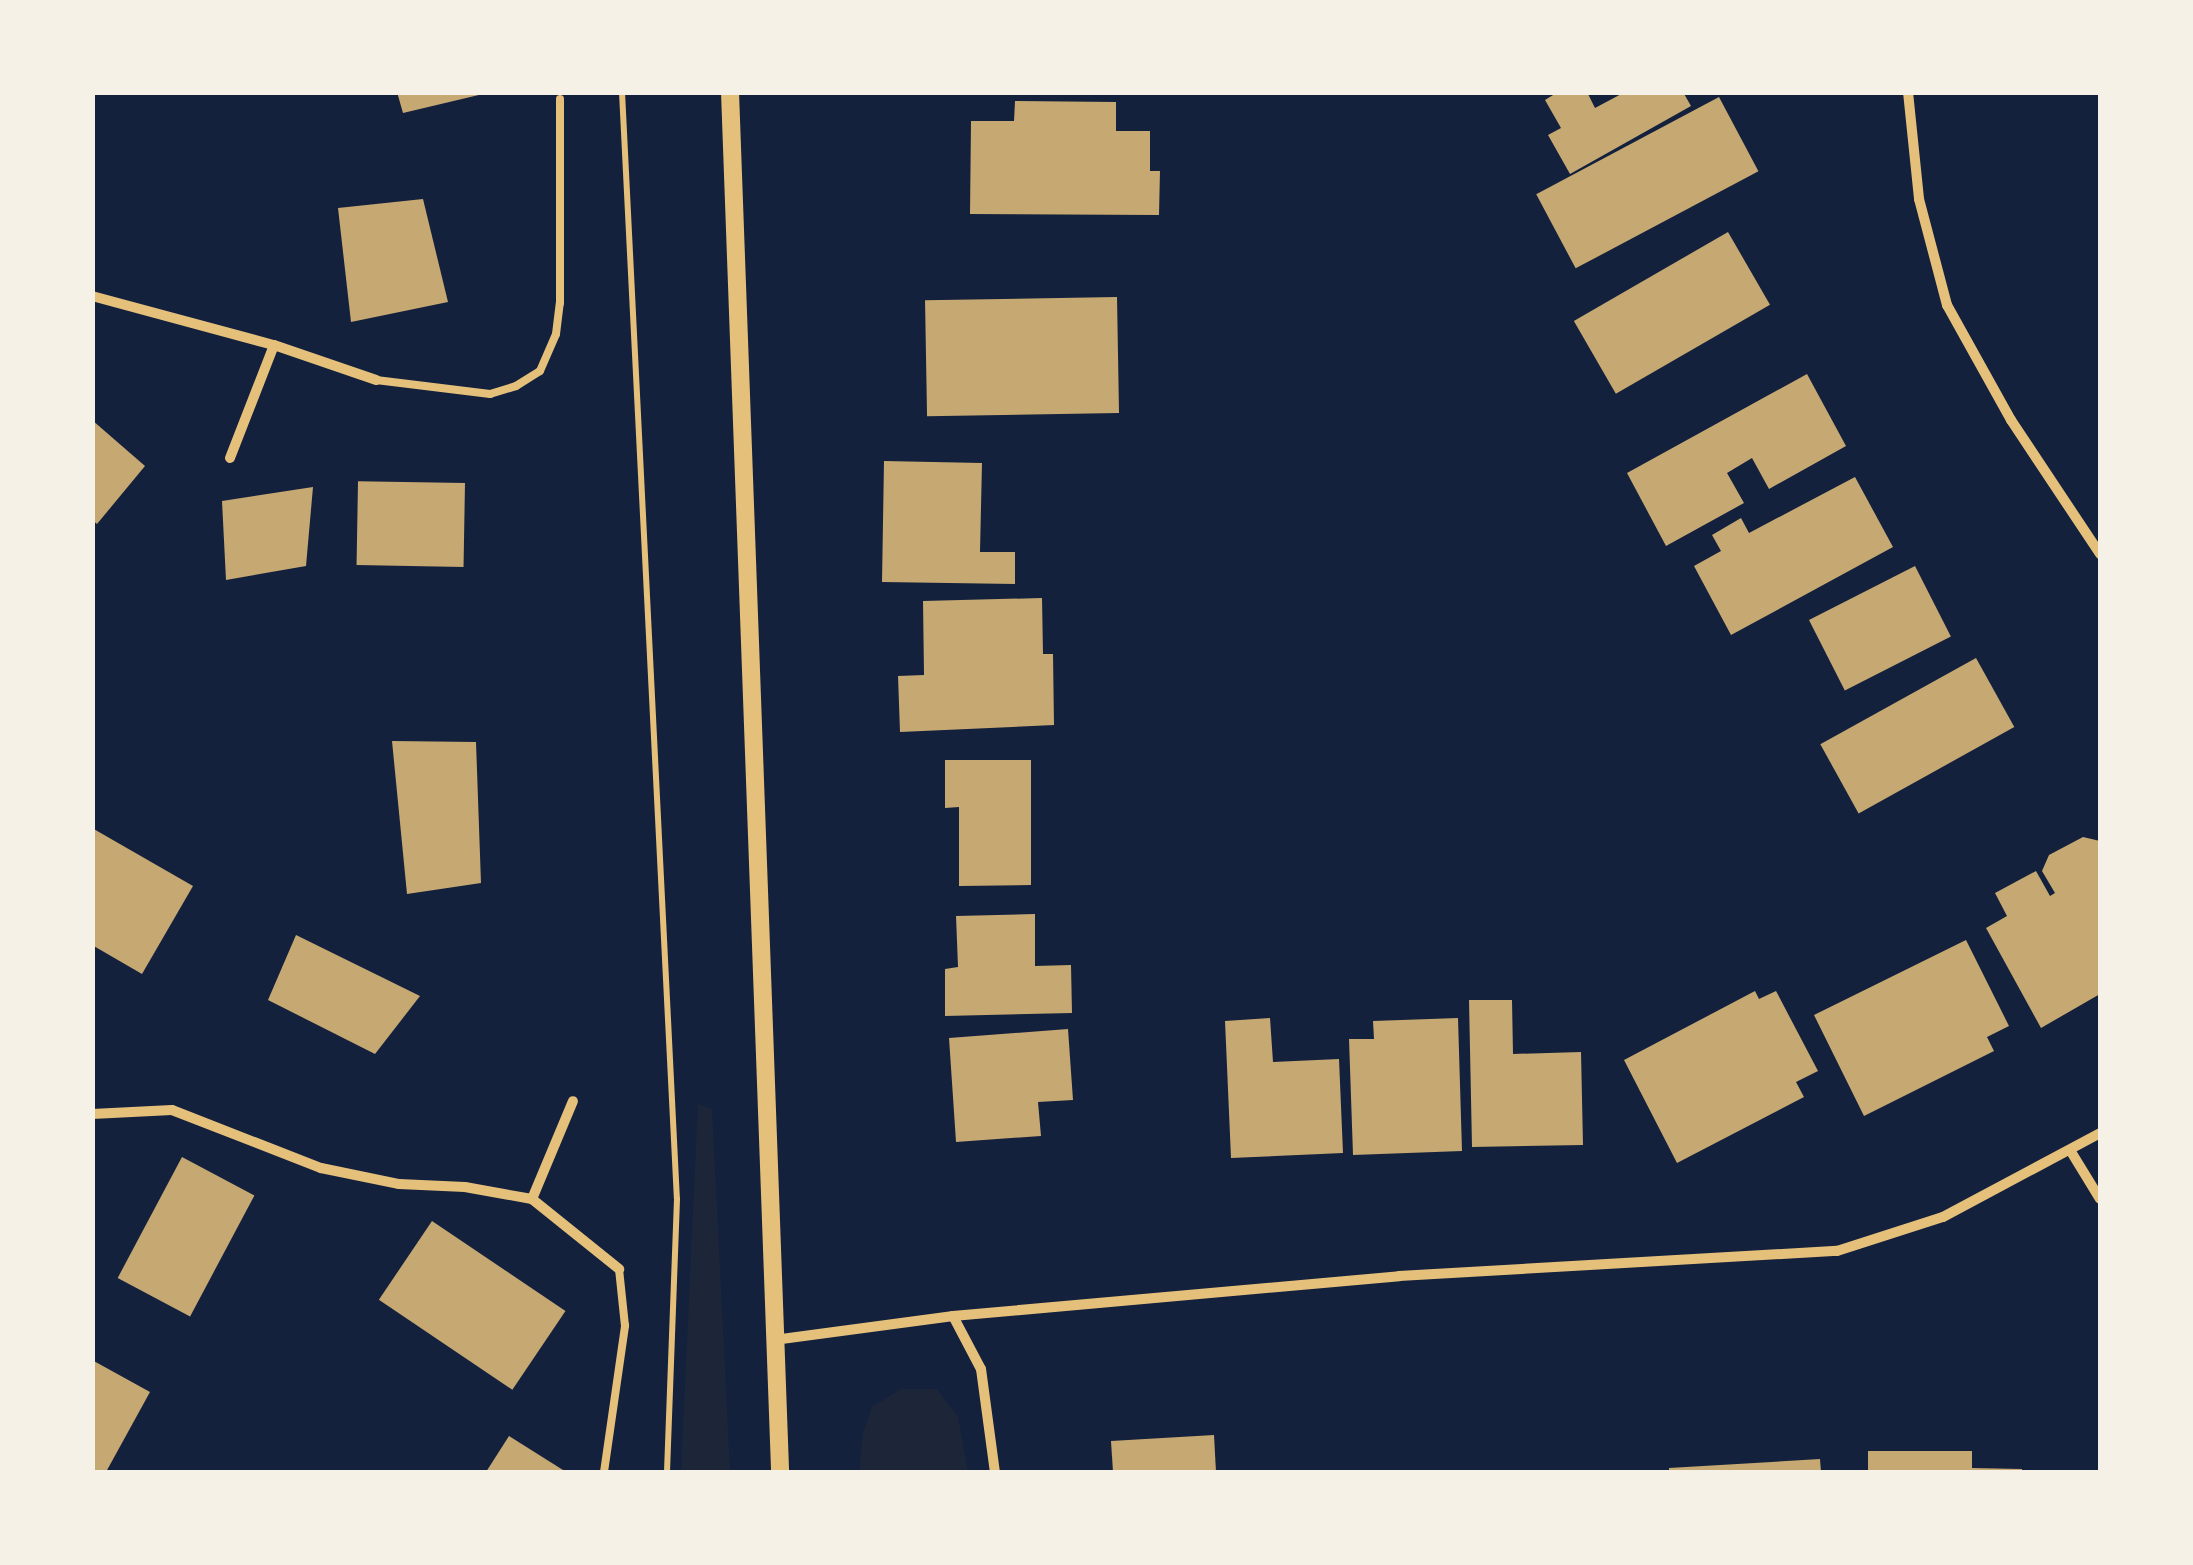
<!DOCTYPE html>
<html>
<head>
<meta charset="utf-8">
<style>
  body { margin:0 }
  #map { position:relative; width:2193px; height:1565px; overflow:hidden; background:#14213d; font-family:Helvetica,sans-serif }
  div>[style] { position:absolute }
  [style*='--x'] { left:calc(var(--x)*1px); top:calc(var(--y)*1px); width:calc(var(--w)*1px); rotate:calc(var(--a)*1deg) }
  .green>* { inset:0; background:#1d2539 }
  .building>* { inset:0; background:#c6a872; transform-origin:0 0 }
  .path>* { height:6px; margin:-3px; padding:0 3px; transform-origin:3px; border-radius:3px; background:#e5c07b }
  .service>* { height:8px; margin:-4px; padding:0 4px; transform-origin:4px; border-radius:4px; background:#e5c07b }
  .minor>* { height:10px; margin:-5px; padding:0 5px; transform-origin:5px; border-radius:5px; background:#e5c07b }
  .tertiary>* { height:18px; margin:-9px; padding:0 9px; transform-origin:9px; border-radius:9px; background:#e5c07b }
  span { translate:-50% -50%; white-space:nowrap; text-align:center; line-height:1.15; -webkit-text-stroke:10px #f6f1e7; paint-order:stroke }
  .frame { position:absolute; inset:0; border:95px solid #f6f1e7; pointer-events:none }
</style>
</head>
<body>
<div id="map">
  <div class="green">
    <div style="clip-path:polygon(698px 1104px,712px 1109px,730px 1472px,681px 1472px)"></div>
    <div style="clip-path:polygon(901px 1389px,937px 1389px,958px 1417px,968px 1472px,859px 1472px,863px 1433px,872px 1407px)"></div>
  </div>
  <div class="building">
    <div style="clip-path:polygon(397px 92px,482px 92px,483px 94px,403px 113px)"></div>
    <div style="clip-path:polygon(1558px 92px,1587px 92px,1595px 108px,1625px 92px,1683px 92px,1691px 106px,1570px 174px,1548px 135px,1561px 128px,1545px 100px)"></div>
    <div style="left:1719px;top:97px;width:84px;height:207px;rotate:62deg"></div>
    <div style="clip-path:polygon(1015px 101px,1116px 102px,1116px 131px,1150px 131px,1150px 171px,1160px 171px,1159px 215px,970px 214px,971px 121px,1014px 121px)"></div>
    <div style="clip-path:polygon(423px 199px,448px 302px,351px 322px,338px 208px)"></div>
    <div style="left:1728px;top:232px;width:84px;height:178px;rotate:60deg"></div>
    <div style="left:1117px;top:297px;width:116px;height:192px;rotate:89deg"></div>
    <div style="clip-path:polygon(1807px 374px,1846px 446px,1769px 489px,1752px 458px,1727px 473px,1744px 503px,1666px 546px,1627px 473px)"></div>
    <div style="clip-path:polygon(92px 420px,145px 466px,97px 524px,92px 520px)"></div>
    <div style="clip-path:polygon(884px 461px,982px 463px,980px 552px,1015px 552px,1015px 584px,882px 582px)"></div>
    <div style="clip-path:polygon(1855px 477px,1893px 547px,1731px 635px,1694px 566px,1721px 551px,1712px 535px,1741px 518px,1749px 533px)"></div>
    <div style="left:465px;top:483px;width:84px;height:107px;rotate:91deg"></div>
    <div style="clip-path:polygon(313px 487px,306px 566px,226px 580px,222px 501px)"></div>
    <div style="left:1915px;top:566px;width:79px;height:119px;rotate:63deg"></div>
    <div style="clip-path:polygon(1042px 598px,1043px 654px,1053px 654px,1054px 725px,900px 732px,898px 676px,924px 675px,923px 601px)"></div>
    <div style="left:1976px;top:658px;width:79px;height:178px;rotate:61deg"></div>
    <div style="clip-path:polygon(392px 741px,476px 742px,481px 883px,407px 894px)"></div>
    <div style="clip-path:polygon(945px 760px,1031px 760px,1031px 885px,959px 886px,959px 807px,945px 808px)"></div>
    <div style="clip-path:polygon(92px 828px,193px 886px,142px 974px,92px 945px)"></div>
    <div style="clip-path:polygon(2083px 837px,2100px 841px,2100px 994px,2041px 1028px,1986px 928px,2007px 916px,1995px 893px,2036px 871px,2050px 896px,2055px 893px,2042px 871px,2049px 855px)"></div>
    <div style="clip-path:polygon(1035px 914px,1035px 966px,1071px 965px,1072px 1013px,945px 1016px,945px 969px,958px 967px,956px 916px)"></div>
    <div style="clip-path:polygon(296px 935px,420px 996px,375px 1054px,268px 1000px)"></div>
    <div style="clip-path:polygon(1966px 940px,2009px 1026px,1987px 1037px,1994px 1051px,1864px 1116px,1814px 1015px)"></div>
    <div style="clip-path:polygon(1755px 991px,1759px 999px,1776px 991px,1818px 1071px,1796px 1082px,1804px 1097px,1677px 1163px,1624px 1060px)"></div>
    <div style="clip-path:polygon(1469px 1000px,1512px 1000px,1513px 1054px,1581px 1052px,1583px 1145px,1472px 1147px)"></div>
    <div style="clip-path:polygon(1270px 1018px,1273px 1062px,1339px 1059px,1343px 1153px,1231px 1158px,1225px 1021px)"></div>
    <div style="clip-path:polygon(1458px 1018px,1462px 1151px,1353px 1155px,1349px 1039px,1374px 1039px,1373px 1021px)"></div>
    <div style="clip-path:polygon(1068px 1029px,1073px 1100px,1038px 1102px,1041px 1136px,956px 1142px,949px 1038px)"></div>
    <div style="left:182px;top:1157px;width:82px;height:137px;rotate:28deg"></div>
    <div style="left:432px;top:1221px;width:161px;height:95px;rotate:34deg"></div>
    <div style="clip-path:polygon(92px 1360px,150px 1392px,106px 1472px,92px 1472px)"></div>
    <div style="clip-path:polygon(1214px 1435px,1216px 1472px,1113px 1472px,1111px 1441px)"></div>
    <div style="clip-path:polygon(509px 1436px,563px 1470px,562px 1472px,486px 1472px)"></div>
    <div style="clip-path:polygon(1868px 1451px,1972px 1451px,1972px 1468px,2022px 1469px,2022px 1472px,1868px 1472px)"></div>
    <div style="clip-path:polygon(1820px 1459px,1821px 1472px,1669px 1472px,1669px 1468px)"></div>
  </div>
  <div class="path">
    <div style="--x:622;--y:92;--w:1108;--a:87.16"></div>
    <div style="--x:677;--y:1199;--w:273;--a:92.1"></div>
  </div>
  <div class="service">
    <div style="--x:376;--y:380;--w:115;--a:7"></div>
    <div style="--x:490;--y:394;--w:27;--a:-17"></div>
    <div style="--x:516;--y:386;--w:28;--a:-32"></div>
    <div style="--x:540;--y:371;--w:40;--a:-66.6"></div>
    <div style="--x:556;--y:334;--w:31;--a:-83"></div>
    <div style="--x:560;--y:303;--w:204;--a:-90"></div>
    <div style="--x:604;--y:1472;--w:148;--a:-81.8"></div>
    <div style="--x:625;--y:1326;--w:57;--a:-96"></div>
  </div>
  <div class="minor">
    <div style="--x:1908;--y:92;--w:108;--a:84.1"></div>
    <div style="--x:1919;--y:199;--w:110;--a:75.2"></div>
    <div style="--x:1947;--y:305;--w:132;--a:60.9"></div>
    <div style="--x:2011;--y:420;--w:161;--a:56.4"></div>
    <div style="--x:92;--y:296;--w:188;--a:15.1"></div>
    <div style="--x:274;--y:345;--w:108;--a:18.9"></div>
    <div style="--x:230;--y:458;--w:121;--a:-68.7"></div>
    <div style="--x:92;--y:1114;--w:80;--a:-2.9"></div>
    <div style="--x:172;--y:1110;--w:160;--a:21.3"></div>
    <div style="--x:321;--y:1168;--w:80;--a:11.6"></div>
    <div style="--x:399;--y:1184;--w:66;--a:2.6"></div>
    <div style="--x:465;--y:1187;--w:68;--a:10.2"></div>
    <div style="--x:532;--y:1199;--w:112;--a:38.8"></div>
    <div style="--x:2070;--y:1150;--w:57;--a:58.5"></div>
    <div style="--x:532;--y:1199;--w:106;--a:-67.3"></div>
    <div style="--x:953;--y:1316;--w:60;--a:62.2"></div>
    <div style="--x:981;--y:1369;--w:104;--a:82.3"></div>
    <div style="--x:774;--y:1340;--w:181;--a:-7.6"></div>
    <div style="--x:953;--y:1316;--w:448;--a:-5.1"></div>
    <div style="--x:1399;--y:1276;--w:439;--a:-3.3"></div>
    <div style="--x:1837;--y:1251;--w:111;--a:-17.8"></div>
    <div style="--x:1943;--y:1217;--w:178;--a:-28.1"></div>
  </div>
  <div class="tertiary">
    <div style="--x:730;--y:92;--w:1381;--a:87.92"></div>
  </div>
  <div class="frame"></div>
</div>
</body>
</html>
